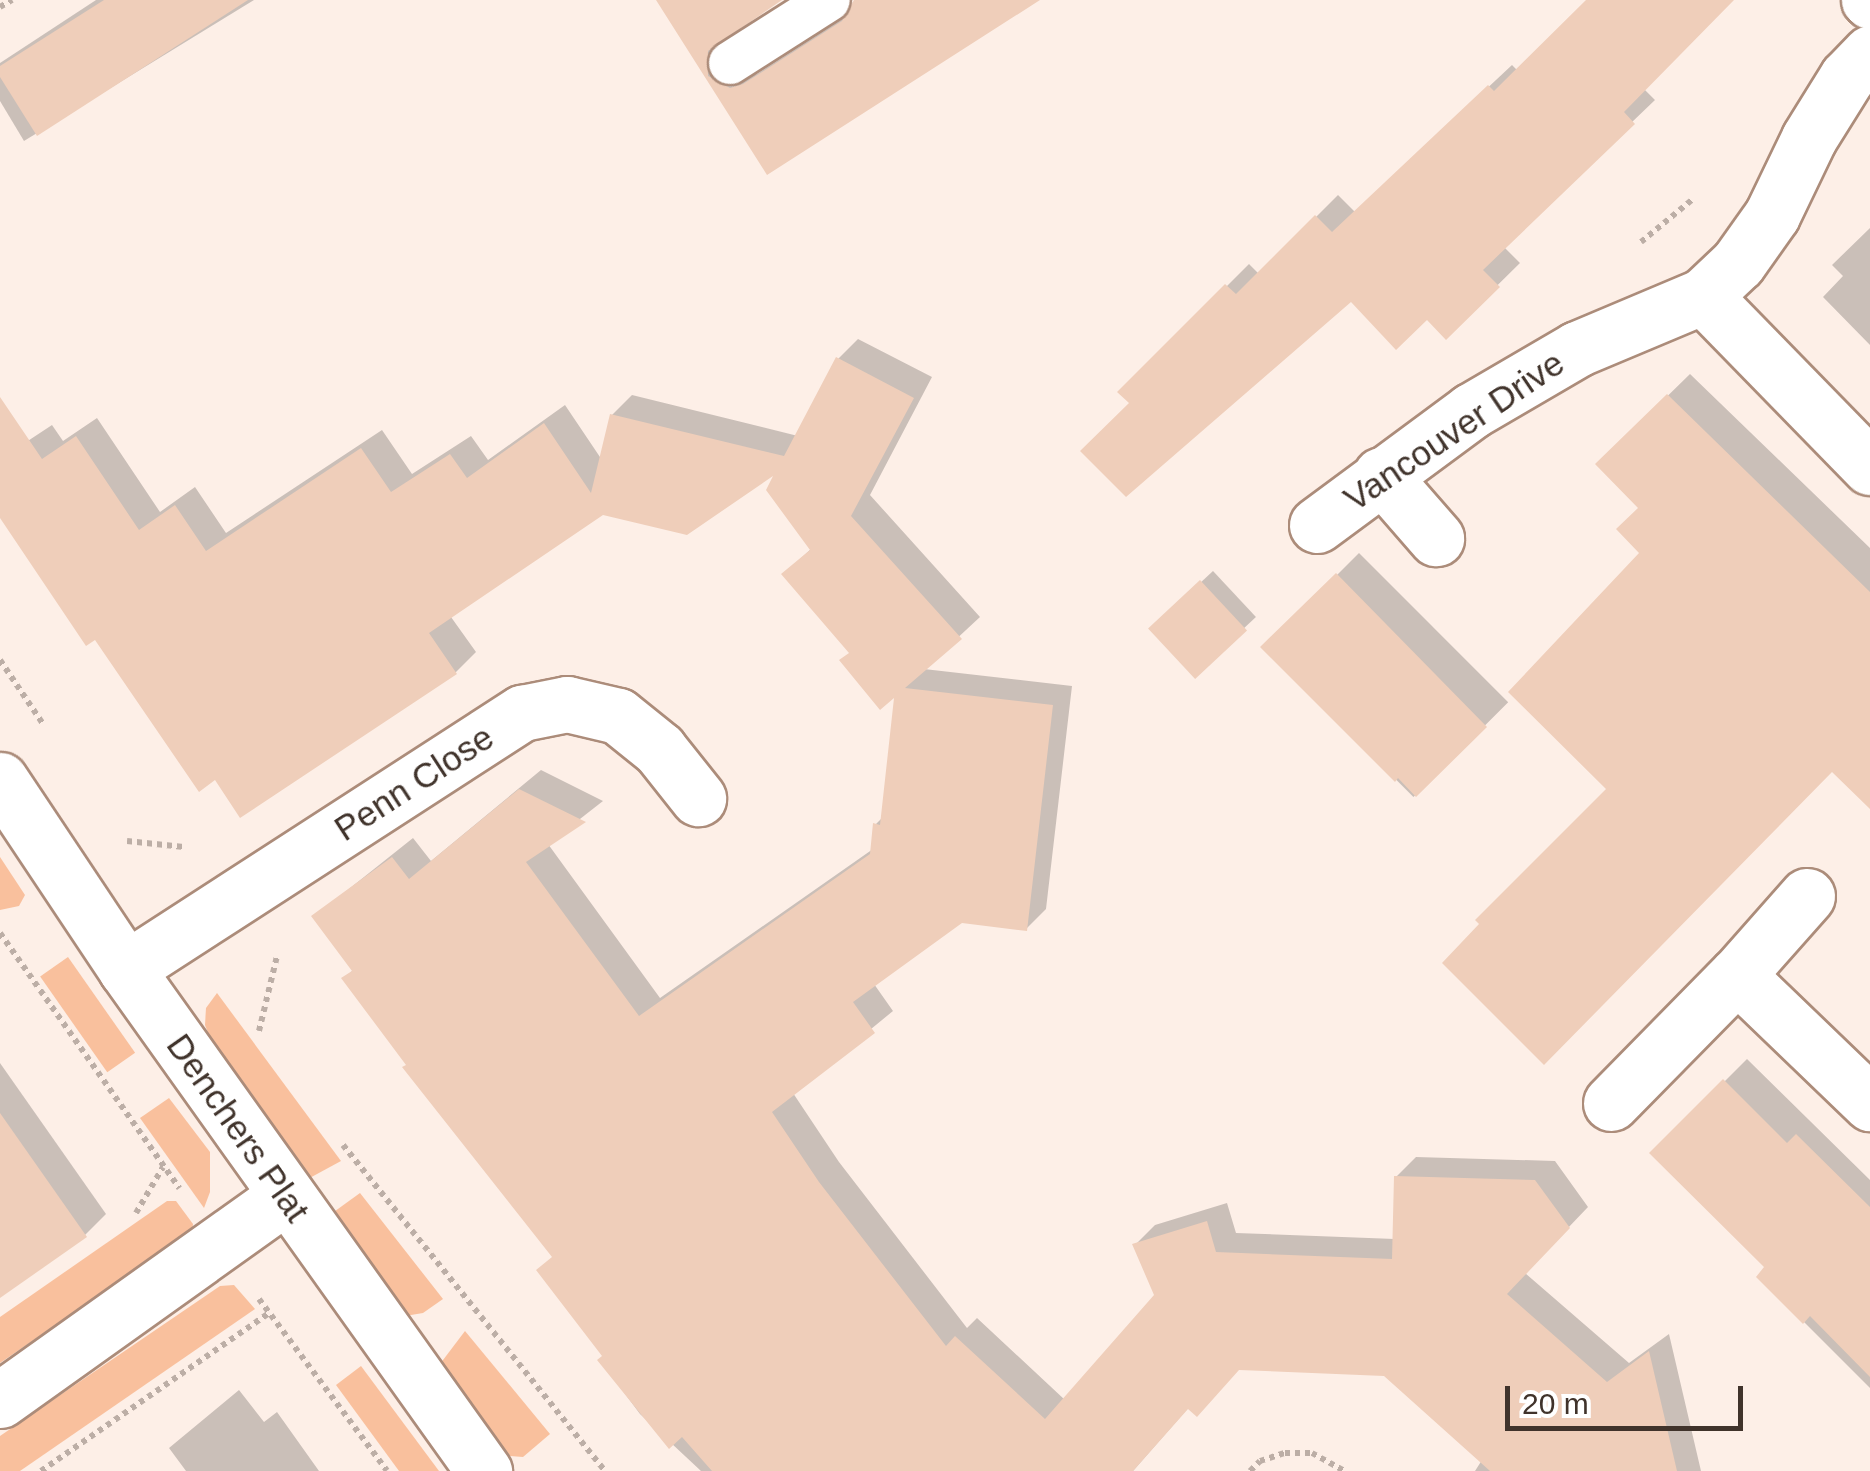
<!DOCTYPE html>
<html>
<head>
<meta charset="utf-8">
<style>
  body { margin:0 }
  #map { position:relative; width:1870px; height:1471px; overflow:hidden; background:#fdefe7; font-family:Arial,sans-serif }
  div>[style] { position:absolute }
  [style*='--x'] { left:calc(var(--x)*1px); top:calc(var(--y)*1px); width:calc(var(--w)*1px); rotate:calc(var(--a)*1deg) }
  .green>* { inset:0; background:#f9c09d; transform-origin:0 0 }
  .shadow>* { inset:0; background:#0003; transform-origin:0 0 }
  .building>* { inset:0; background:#efceba; transform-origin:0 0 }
  .path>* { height:6px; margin-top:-3px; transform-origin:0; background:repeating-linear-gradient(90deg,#bcaea6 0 5px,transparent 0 10px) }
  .roads { filter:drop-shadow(2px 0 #ac8c7a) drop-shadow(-2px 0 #ac8c7a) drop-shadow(0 2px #ac8c7a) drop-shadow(0 -2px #ac8c7a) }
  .lane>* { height:42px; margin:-21px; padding:0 21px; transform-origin:21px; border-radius:21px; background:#fff }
  .street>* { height:55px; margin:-27.5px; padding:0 27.5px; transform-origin:27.5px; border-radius:27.5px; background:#fff }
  span { translate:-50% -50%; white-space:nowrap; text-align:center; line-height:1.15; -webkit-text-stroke:8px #fff; paint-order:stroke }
  .street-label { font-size:35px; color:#40332b }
  .scale { position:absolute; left:1505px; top:1386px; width:238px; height:45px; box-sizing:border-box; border:5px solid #40332b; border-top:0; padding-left:12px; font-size:30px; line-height:35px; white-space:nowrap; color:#40332b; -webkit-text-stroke:8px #fff; paint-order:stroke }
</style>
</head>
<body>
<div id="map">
  <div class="green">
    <div style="clip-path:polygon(0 857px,25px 895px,19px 906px,0 910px)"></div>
    <div style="left:68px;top:957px;width:117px;height:34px;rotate:55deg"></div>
    <div style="clip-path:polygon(217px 993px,341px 1161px,306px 1180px,210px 1038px,205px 1025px,206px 1008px)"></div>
    <div style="clip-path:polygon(169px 1098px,210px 1152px,210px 1192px,204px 1208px,140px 1118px)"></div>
    <div style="clip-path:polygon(360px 1193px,443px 1299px,423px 1313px,405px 1316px,331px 1214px)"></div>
    <div style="clip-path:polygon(167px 1201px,176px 1201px,193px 1224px,192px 1232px,0 1363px,0 1317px)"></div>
    <div style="clip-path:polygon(234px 1285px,255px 1309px,20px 1471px,0 1471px,0 1436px,220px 1286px)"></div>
    <div style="clip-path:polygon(465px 1331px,550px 1434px,523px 1457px,510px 1456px,440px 1364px)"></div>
    <div style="clip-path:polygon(361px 1366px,439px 1471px,399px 1471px,336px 1385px)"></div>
  </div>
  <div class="shadow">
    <div style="clip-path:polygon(96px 0,254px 0,24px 141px,0 101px,0 63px)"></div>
    <div style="clip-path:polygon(659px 0,778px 0,723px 35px,715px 50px,742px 78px,757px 74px,849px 15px,857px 0,1035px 0,768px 172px)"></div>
    <div style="clip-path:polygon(1588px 0,1731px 0,1644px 89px,1655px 100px,1503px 246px,1520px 263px,1446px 336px,1427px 316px,1351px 298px,1132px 403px,1121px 392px,1249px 264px,1259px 274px,1338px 195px,1355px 212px,1512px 65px,1518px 71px)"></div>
    <div style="clip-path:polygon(1870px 228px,1870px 345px,1823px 297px,1843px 276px,1832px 265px)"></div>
    <div style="clip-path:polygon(858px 339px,932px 377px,870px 495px,980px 617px,924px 669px,1072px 686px,1046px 909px,1026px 929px,961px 921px,874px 984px,893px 1011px,793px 1093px,839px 1162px,967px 1328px,977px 1318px,1065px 1400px,1157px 1295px,1135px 1245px,1155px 1225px,1227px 1203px,1236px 1233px,1395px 1239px,1396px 1177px,1416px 1157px,1555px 1161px,1588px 1207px,1525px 1273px,1629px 1363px,1669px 1334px,1701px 1471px,1475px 1471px,1482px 1460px,1385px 1374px,1241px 1367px,1189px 1407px,1133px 1471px,701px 1471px,640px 1414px,600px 1360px,605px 1355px,554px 1255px,344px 979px,354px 969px,315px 916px,413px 838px,431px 861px,541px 770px,603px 801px,548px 844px,660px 998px,873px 849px,875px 825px,883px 817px,897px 692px,851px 652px,784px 574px,812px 548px,780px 468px,602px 513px,451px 617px,476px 652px,456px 672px,241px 815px,216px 776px,0 505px,2px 458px,52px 425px,63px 441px,97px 418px,160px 512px,195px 487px,226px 533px,382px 430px,412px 474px,471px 436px,488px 460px,565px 405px,602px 460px,612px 415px,632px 395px,798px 436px,838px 359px)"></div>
    <div style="clip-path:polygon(1690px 374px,1870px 548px,1870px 805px,1832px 769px,1610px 789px,1643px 553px,1641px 507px,1598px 464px)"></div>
    <div style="left:1359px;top:553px;width:211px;height:134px;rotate:45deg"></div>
    <div style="left:1213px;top:571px;width:63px;height:84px;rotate:47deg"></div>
    <div style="clip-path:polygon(1747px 1059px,1870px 1180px,1870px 1388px,1759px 1277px,1767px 1267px,1653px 1153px)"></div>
    <div style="clip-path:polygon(0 1063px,106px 1214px,85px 1235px,0 1293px)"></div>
    <div style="clip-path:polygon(239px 1390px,264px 1422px,277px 1412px,319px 1471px,186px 1471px,169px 1448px)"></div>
  </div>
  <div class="building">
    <div style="clip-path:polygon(104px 0,248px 0,37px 136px,0 77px,0 66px)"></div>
    <div style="clip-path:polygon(656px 0,782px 0,708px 51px,708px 76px,730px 88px,743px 84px,842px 21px,854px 0,1040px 0,767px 175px)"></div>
    <div style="clip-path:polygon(1586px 0,1734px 0,1624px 112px,1635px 124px,1483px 270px,1500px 287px,1446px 340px,1427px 320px,1396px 350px,1351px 302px,1126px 497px,1080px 451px,1129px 403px,1117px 392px,1225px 284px,1236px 294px,1315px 215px,1332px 232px,1488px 85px,1494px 91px)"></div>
    <div style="clip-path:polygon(836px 357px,914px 398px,851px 516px,962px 639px,905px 688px,1053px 705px,1027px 931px,962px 923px,853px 1002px,875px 1033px,772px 1112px,819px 1182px,946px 1346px,955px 1336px,1045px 1419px,1154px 1295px,1132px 1244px,1207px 1221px,1216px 1252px,1392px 1259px,1394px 1176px,1535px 1180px,1570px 1228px,1507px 1294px,1607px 1382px,1649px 1351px,1677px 1471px,1490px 1471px,1384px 1376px,1239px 1370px,1197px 1417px,1188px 1409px,1133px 1471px,712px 1471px,682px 1437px,669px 1449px,597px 1360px,602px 1356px,536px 1270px,552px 1257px,402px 1067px,406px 1065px,341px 978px,352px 971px,311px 916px,392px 857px,409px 879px,519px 789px,586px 822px,526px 862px,639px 1016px,870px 854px,873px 823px,880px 825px,894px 698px,880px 710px,839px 660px,849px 653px,781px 574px,810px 550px,766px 490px,773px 476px,687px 535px,603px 515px,429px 633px,457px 674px,240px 818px,215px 780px,199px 792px,95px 640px,86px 646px,0 518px,0 397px,42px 459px,76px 436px,139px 530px,175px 505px,206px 551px,361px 448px,391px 492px,450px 454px,467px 478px,544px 423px,591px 493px,610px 414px,784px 456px)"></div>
    <div style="clip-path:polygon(1667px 394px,1870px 592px,1870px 809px,1832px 772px,1544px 1065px,1442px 963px,1479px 924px,1475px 920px,1606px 789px,1508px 692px,1639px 553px,1616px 529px,1638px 508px,1595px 464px)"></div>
    <div style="clip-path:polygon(1336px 573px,1487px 727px,1416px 797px,1398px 778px,1395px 782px,1260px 647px)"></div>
    <div style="left:1200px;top:580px;width:69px;height:71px;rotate:47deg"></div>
    <div style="clip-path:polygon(1723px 1079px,1787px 1143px,1796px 1134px,1870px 1207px,1870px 1377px,1810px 1316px,1803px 1324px,1756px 1277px,1764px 1267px,1649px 1153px)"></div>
    <div style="clip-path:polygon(0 1113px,87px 1237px,0 1298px)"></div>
  </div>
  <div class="path">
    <div style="--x:0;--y:7;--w:14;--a:-30"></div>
    <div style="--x:1641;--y:242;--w:67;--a:-39.6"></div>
    <div style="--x:0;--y:660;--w:77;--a:56.1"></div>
    <div style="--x:127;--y:841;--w:57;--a:6"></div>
    <div style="--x:0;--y:933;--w:312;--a:54.9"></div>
    <div style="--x:259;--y:1031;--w:77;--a:-76.5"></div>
    <div style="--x:343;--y:1145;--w:418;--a:51.2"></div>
    <div style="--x:136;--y:1213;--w:53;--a:-59.6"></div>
    <div style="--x:259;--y:1299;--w:214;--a:53.3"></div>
    <div style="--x:41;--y:1471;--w:277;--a:-34.7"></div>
    <div style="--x:1250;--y:1471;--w:14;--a:-45"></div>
    <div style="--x:1260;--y:1461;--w:26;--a:-18"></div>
    <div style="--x:1285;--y:1453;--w:27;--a:0"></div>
    <div style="--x:1312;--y:1453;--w:37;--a:29"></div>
  </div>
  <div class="roads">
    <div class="lane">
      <div style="--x:730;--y:63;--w:117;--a:-32.5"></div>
    </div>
    <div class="street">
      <div style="--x:1869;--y:0;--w:1;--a:45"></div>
      <div style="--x:1703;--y:296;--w:239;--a:45.7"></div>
      <div style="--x:1381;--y:475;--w:84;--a:48.9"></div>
      <div style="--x:1317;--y:525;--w:192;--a:-36.5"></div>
      <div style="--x:1471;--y:411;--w:123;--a:-30.3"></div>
      <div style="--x:1577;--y:349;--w:137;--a:-22.8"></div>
      <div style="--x:1703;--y:296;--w:48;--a:-43.3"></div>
      <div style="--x:1738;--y:263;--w:59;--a:-54.7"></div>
      <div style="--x:1772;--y:215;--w:85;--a:-64.3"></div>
      <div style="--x:1809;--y:138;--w:72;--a:-58.1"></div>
      <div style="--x:1847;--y:77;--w:33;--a:-46"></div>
      <div style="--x:0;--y:780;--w:227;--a:56.3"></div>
      <div style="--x:126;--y:969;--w:617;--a:54.51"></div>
      <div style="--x:1807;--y:896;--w:106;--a:131.5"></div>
      <div style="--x:1737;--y:975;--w:185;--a:43.9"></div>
      <div style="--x:126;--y:969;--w:472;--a:-32.9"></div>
      <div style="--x:522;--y:713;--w:46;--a:-11.3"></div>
      <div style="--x:567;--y:704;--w:52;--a:13.2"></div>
      <div style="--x:618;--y:716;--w:53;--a:38.8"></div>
      <div style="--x:659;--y:749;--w:63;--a:51.5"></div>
      <div style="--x:1611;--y:1103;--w:180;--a:-45.5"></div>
      <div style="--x:0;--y:1400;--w:351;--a:-35.5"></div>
    </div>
  </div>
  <div class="street-label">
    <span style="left:1454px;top:431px;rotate:-34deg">Vancouver Drive</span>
    <span style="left:414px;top:783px;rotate:-33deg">Penn Close</span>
    <span style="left:238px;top:1128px;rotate:55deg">Denchers Plat</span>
  </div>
  <div class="scale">20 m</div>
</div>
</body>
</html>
